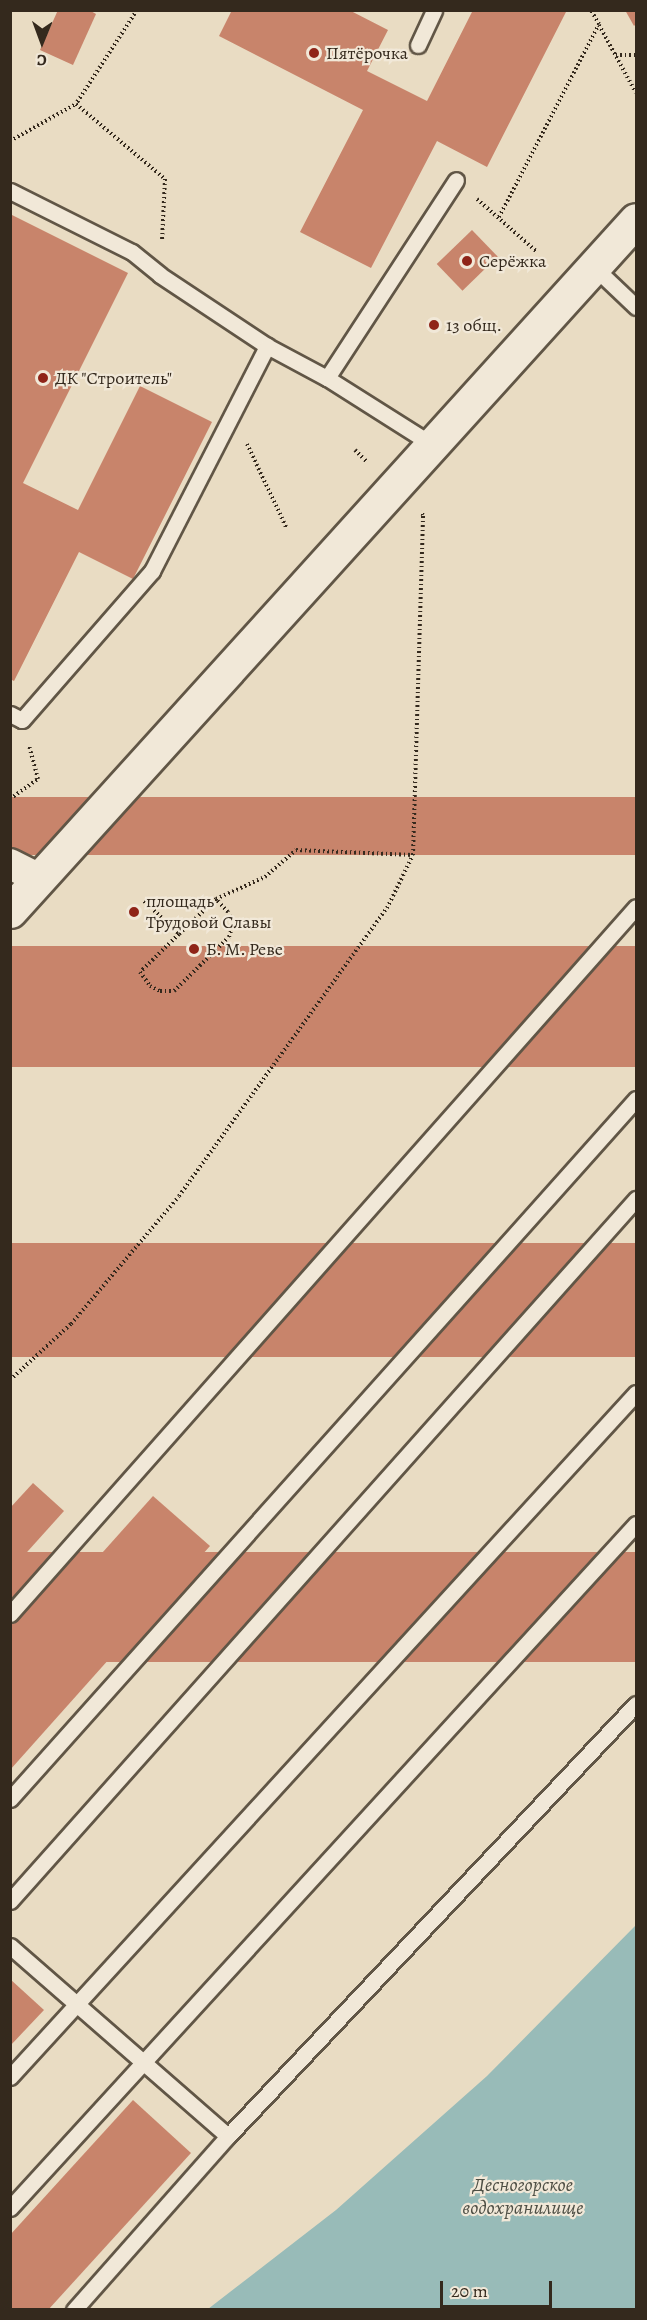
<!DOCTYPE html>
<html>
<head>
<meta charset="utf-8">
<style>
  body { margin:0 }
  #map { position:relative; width:647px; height:2320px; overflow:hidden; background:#e9dcc3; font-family:Alegreya,serif }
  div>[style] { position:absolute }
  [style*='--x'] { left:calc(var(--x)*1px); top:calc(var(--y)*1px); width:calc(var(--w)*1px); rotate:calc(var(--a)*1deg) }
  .water>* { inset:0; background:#98bbb8 }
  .building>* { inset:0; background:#c8846b; transform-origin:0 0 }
  .path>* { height:4px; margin-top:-2px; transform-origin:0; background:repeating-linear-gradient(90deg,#34291d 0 1.5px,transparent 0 4.5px) }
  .roads { filter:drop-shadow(2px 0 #615646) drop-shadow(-2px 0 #615646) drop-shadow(0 2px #615646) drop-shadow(0 -2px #615646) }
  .service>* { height:15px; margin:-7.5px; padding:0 7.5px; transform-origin:7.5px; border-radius:7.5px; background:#f1e8d8 }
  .minor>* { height:30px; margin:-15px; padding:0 15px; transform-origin:15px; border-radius:15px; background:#f1e8d8 }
  .tertiary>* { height:33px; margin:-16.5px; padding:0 16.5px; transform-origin:16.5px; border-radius:16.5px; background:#f1e8d8 }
  .dots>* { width:16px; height:16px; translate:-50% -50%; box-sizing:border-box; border:3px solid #f1e8d8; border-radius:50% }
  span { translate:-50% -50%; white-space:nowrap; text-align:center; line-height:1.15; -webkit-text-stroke:4.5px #f1e8d8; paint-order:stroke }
  .poi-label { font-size:18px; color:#34291d }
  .left { translate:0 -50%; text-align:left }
  .water-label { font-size:20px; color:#4d4e44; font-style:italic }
  .frame { position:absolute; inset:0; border:12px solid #34291d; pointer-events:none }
  .north { position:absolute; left:12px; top:12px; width:60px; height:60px; -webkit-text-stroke:4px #f1e8d8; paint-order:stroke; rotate:181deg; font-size:16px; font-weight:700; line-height:24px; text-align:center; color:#34291d }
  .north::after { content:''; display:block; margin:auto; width:21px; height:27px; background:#34291d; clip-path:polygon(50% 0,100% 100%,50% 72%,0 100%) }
  .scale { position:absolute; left:440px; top:2281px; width:112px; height:27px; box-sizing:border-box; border:3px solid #34291d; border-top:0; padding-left:8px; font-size:18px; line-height:21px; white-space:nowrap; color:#34291d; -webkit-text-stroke:4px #f1e8d8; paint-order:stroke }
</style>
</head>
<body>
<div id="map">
  <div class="water">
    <div style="clip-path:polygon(636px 1925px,636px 2309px,208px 2309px,336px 2210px,487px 2076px)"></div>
  </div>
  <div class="building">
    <div style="clip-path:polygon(58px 10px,89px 10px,96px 14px,73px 65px,40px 50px)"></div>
    <div style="clip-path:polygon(232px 10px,349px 10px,388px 30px,367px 71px,427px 101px,473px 10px,567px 10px,487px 167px,437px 141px,371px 268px,300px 232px,363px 110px,219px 36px)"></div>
    <div style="clip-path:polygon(625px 10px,636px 10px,636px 24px,634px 26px)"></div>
    <div style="clip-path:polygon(10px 214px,128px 273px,23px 483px,78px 510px,140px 386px,212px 422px,133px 579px,79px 552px,14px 681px,10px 679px)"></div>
    <div style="left:472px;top:230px;width:37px;height:49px;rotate:46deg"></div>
    <div style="left:636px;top:797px;width:58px;height:877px;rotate:90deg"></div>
    <div style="left:636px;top:946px;width:121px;height:690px;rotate:90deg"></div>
    <div style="left:636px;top:1243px;width:114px;height:900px;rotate:90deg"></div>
    <div style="clip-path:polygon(33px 1483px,64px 1511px,10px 1571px,10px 1508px)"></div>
    <div style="clip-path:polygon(153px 1496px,210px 1546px,10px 1770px,10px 1656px)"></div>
    <div style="left:636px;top:1552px;width:110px;height:685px;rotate:90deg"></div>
    <div style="clip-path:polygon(10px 1979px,44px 2010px,10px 2046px)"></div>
    <div style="clip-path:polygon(133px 2100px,191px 2153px,48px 2310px,10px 2310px,10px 2235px)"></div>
  </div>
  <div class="path">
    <div style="--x:137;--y:10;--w:112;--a:123"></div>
    <div style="--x:76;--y:104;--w:116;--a:40.1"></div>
    <div style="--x:165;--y:179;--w:62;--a:92.8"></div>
    <div style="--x:599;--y:25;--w:77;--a:61.4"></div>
    <div style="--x:616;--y:55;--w:20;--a:0"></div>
    <div style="--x:10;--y:141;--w:76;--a:-29.3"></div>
    <div style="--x:477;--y:199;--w:79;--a:41.4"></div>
    <div style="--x:499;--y:217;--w:217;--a:-62.6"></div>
    <div style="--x:599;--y:24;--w:16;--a:-120"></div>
    <div style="--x:247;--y:444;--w:94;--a:64.8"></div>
    <div style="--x:355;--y:450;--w:17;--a:45"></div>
    <div style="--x:10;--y:799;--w:34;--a:-36"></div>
    <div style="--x:38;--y:779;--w:35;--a:-105"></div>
    <div style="--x:144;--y:901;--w:48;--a:43.3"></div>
    <div style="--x:179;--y:934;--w:51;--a:-43.4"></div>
    <div style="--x:216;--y:899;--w:54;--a:-24.2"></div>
    <div style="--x:265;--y:877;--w:41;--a:-41.1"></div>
    <div style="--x:296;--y:850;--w:117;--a:2.4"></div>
    <div style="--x:413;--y:855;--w:340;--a:-88.3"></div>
    <div style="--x:423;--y:515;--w:4;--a:-124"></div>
    <div style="--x:179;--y:934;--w:54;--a:135.7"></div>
    <div style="--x:140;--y:972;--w:17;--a:54"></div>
    <div style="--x:150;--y:986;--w:11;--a:27"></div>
    <div style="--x:160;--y:991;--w:14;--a:0"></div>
    <div style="--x:174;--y:991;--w:77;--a:-44.5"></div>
    <div style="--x:229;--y:937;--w:13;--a:-72"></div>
    <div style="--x:233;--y:925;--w:14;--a:-111"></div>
    <div style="--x:228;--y:912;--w:18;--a:-133"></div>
    <div style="--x:10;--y:1380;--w:83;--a:-42.6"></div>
    <div style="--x:71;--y:1324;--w:167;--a:-49.8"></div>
    <div style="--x:179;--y:1196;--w:355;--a:-54.2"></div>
    <div style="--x:387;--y:908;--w:59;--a:-63.9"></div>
  </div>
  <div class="roads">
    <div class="service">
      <div style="--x:418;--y:45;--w:38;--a:-65"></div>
      <div style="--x:10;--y:191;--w:136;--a:26.6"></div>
      <div style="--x:132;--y:252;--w:36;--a:39"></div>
      <div style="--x:160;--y:275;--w:128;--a:33.6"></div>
      <div style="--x:267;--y:346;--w:68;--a:28.1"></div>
      <div style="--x:327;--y:378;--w:125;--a:32.3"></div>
      <div style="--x:594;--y:267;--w:58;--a:43.6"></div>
      <div style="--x:327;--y:378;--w:236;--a:-56.9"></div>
      <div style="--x:10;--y:714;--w:13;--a:27"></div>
      <div style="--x:22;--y:720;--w:198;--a:-48.9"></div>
      <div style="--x:152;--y:571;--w:253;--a:-62.9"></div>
      <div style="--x:10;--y:1614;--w:944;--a:-48.48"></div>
      <div style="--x:10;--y:1799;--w:939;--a:-48.19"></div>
      <div style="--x:10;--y:1901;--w:941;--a:-48.28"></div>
      <div style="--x:10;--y:1946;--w:289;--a:41.1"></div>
      <div style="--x:10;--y:2077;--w:927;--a:-47.54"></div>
      <div style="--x:10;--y:2208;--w:927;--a:-47.54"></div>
      <div style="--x:74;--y:2310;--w:232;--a:-48.5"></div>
      <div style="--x:228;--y:2136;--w:594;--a:-46.64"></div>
    </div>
    <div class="minor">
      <div style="--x:10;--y:864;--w:34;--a:27"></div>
    </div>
    <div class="tertiary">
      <div style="--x:10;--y:911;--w:932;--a:-47.83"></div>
    </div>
  </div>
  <div class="dots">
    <div style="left:314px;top:53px;background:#8f2418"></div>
    <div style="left:467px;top:261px;background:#8f2418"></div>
    <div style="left:434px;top:325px;background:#8f2418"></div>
    <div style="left:43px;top:378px;background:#8f2418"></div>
    <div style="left:134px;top:912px;background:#8f2418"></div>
    <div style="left:194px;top:949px;background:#8f2418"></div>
  </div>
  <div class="poi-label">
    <span class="left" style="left:326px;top:53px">Пятёрочка</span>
    <span class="left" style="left:479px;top:261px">Серёжка</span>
    <span class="left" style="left:446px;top:325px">13 общ.</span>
    <span class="left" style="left:55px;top:378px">ДК "Строитель"</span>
    <span class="left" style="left:146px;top:912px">площадь<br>Трудовой Славы</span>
    <span class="left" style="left:206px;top:949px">Б. М. Реве</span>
  </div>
  <div class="water-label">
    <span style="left:523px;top:2196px">Десногорское<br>водохранилище</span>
  </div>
  <div class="frame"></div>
  <div class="north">С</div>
  <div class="scale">20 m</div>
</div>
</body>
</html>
